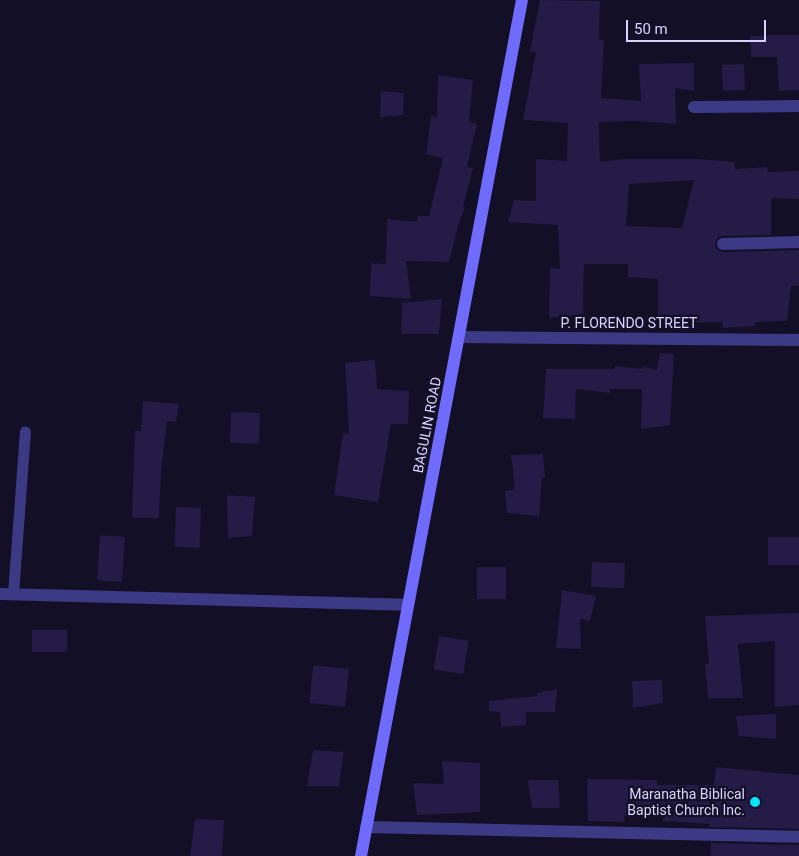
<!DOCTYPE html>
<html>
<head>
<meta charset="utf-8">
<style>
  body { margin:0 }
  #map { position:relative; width:799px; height:856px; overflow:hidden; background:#130f26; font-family:Roboto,sans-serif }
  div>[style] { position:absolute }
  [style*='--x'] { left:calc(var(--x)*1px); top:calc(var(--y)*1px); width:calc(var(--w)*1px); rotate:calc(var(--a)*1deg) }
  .building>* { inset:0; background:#241b47; transform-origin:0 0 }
  .service>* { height:11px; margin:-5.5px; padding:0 5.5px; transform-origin:5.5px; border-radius:5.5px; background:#3d3a85 }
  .minor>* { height:12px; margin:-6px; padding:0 6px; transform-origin:6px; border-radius:6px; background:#3d3a85 }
  .secondary>* { height:12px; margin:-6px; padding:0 6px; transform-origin:6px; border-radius:6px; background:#6f6bff }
  .dots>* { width:14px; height:14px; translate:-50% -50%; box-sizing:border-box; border:2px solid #130f26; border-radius:50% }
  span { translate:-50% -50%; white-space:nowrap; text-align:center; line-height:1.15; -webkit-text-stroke:4.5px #130f26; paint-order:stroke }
  .street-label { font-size:14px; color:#d9d4ff }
  .poi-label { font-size:14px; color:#d9d4ff }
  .right { translate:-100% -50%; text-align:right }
  .scale { position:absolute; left:626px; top:20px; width:140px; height:22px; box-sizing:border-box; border:2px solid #d9d4ff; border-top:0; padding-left:6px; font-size:15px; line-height:18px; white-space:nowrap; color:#d9d4ff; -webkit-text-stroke:4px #130f26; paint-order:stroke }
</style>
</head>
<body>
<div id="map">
  <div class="building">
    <div style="clip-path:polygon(evenodd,540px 0,600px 1px,599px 40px,604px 40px,601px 98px,641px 101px,639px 64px,694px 63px,694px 91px,675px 88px,676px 124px,636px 121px,599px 122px,600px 162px,623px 159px,699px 159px,735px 162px,735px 169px,767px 167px,768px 172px,799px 171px,799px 199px,771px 198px,771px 235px,722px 236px,718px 237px,715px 244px,716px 249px,723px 252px,799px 250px,799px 286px,791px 286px,787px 321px,755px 322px,755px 326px,722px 328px,723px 322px,658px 323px,658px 279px,628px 277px,628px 264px,584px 264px,583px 314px,549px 318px,550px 268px,560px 269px,558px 225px,508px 222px,514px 200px,536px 201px,536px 159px,567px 161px,568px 123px,523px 120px,536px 52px,530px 51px,540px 0,694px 180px,682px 228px,626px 226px,629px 184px,694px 180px)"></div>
    <div style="clip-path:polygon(773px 35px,799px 35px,799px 90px,779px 91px,777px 57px,751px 57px,750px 36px)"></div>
    <div style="left:744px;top:64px;width:26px;height:22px;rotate:88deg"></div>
    <div style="clip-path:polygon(438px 75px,473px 80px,469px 122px,477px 124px,467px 167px,473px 168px,463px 207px,465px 207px,458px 226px,449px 262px,406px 261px,411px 299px,370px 296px,371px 263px,386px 264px,387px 219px,417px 222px,418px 216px,429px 216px,443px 158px,426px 154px,431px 116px,437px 117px)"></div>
    <div style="clip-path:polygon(381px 91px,404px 93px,403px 115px,380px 117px)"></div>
    <div style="clip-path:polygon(442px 299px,439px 334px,401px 334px,402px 303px)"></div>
    <div style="clip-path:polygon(660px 353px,674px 354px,670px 425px,641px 429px,642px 389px,610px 389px,610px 393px,576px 389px,575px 419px,543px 418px,546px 369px,614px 369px,615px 366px,643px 369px,643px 366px,657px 370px)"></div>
    <div style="clip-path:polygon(375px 360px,377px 389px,409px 391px,408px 424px,391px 424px,378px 502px,334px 495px,343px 433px,349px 434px,345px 363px)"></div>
    <div style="clip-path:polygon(143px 401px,179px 404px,176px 422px,167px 421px,161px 472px,159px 518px,132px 518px,135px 431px,141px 431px)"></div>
    <div style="left:231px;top:412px;width:29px;height:31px;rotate:2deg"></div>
    <div style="clip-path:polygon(543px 454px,545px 477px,542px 477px,539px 516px,507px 513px,505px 491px,515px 489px,511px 455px)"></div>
    <div style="clip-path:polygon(227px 495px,255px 497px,252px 536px,228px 538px)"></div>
    <div style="left:176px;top:507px;width:25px;height:40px;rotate:2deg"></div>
    <div style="left:125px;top:537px;width:45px;height:25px;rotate:94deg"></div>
    <div style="left:799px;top:537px;width:28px;height:31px;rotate:90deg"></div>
    <div style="left:592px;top:562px;width:33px;height:25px;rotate:2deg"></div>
    <div style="left:477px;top:567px;width:29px;height:32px"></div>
    <div style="clip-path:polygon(562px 590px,596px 596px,590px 621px,580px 619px,581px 649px,556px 648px)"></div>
    <div style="clip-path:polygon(799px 613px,799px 705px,775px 707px,775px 641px,738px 644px,743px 698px,708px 698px,705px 664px,709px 664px,705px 616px)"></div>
    <div style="left:67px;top:630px;width:22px;height:35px;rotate:90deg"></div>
    <div style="left:439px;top:636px;width:30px;height:34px;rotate:9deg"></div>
    <div style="left:349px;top:669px;width:38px;height:36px;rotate:96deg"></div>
    <div style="clip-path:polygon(662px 680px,663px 703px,633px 708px,632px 681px)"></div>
    <div style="clip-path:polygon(557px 689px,555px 712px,526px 712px,526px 725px,501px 727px,500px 712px,489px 711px,489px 701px,537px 696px,537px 693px)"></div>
    <div style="clip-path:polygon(776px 714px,776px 739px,739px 736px,736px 716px)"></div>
    <div style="clip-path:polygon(313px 750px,344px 752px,339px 786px,307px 786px)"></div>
    <div style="clip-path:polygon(442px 761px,480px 763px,480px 812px,417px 815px,413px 783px,444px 784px)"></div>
    <div style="clip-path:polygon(716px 767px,799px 775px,799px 829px,709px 827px,710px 824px,663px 821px,663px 813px,624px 816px,625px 822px,588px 821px,587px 779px,657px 780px,657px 785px,714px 785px)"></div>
    <div style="clip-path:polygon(528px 780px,558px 780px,560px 808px,532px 808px)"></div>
    <div style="clip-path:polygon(195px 819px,224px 820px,222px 856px,190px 856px)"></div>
    <div style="clip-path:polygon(711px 843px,799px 845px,799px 856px,711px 856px)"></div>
  </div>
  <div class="service">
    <div style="--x:13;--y:594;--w:163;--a:-85.8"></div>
  </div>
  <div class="minor">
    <div style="--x:694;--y:107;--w:105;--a:-0.5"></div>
    <div style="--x:723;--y:244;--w:76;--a:-1.5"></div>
    <div style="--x:459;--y:337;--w:340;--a:0.5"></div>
    <div style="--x:0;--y:594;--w:407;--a:1.5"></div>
    <div style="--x:366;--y:827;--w:433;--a:1.3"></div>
  </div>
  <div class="secondary">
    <div style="--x:361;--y:856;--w:871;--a:-79.35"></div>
  </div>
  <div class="dots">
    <div style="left:755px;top:802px;background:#00e5ff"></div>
  </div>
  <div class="street-label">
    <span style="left:629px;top:323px">P. FLORENDO STREET</span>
    <span style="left:427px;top:425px;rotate:-79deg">BAGULIN ROAD</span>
  </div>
  <div class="poi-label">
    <span class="right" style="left:745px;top:802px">Maranatha Biblical<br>Baptist Church Inc.</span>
  </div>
  <div class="scale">50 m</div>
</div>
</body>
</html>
